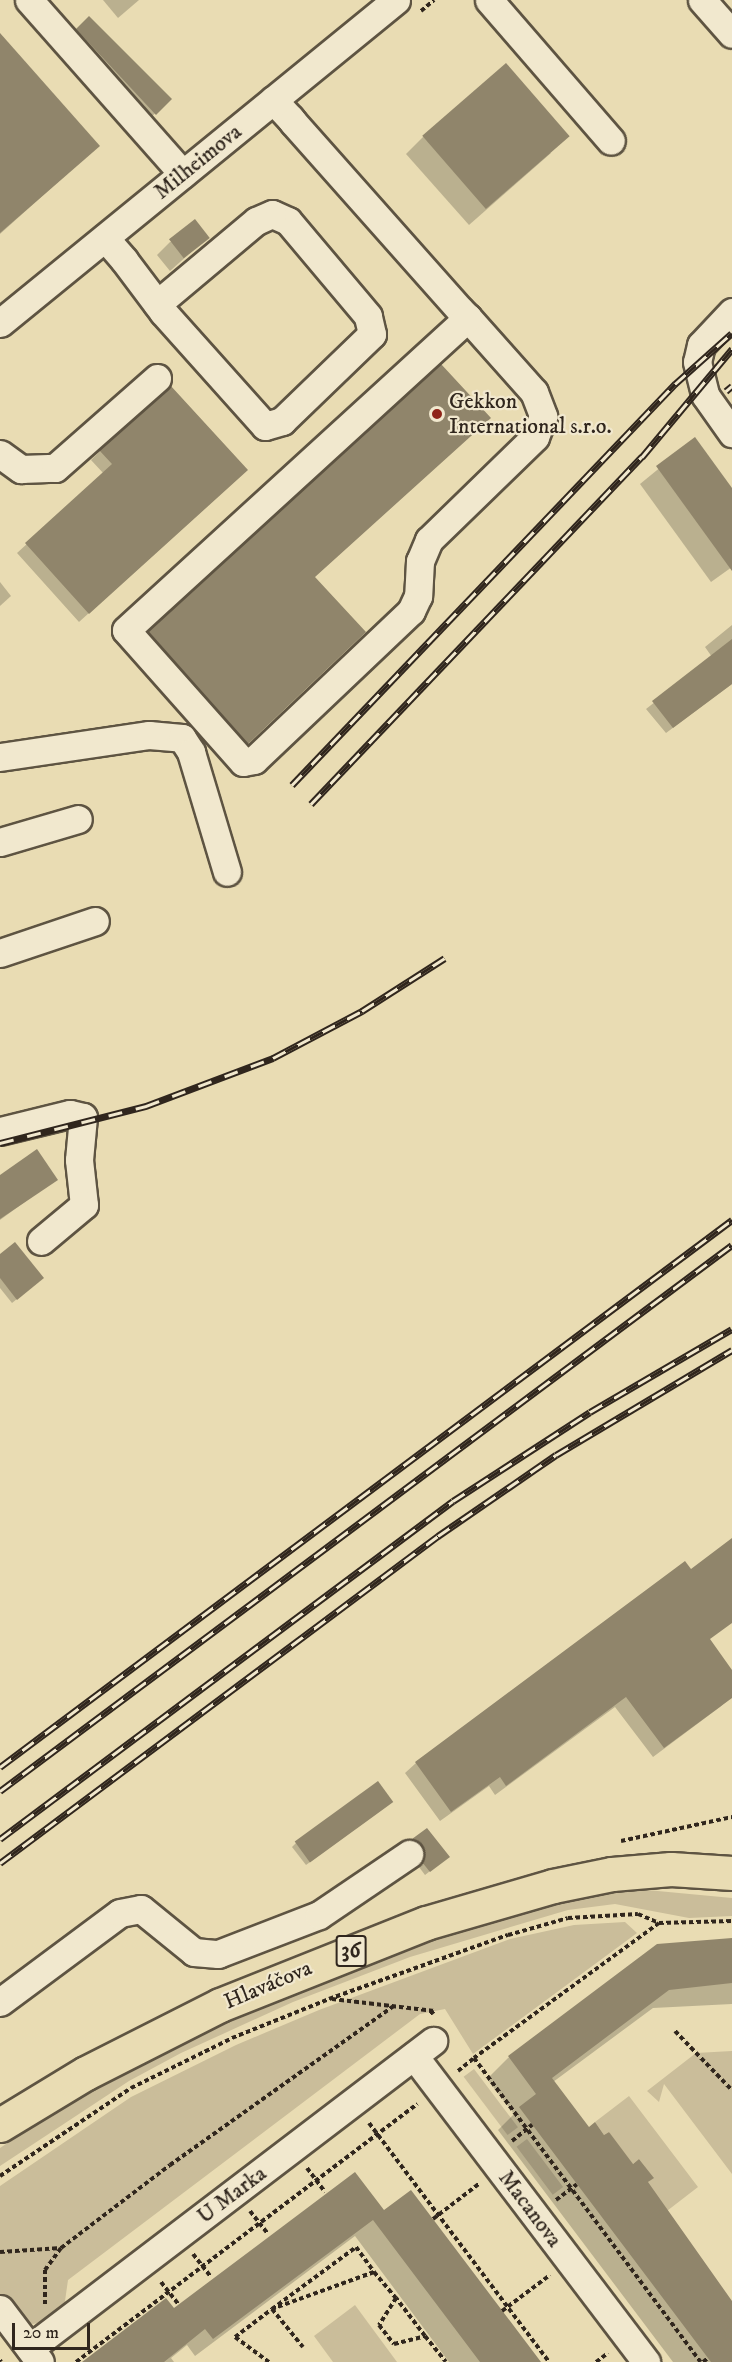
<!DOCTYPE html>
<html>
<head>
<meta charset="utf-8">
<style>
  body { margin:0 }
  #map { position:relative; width:732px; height:2362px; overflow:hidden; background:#e9dcb3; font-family:"IM FELL DW Pica",serif }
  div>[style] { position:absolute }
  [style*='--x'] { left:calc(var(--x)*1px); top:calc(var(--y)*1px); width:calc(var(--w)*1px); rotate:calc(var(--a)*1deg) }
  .green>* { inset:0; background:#cabd9a; transform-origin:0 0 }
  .shadow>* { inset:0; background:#0003 }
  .building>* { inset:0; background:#90856b; transform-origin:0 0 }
  .path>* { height:4px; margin-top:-2px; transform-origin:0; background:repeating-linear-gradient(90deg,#30261d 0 4.5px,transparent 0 7.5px) }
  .roads { filter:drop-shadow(2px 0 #5e5442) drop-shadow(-2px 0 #5e5442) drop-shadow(0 2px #5e5442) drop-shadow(0 -2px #5e5442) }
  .minor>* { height:27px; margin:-13.5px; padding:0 13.5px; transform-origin:13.5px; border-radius:13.5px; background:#f1e8ce }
  .major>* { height:33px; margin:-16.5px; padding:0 16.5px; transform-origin:16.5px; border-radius:16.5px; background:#e9dcb3 }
  .rail>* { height:7px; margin-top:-3.5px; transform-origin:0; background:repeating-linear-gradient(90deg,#f1e8ce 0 14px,#30261d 0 28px); box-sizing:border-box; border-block:2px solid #30261d }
  .dots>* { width:16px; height:16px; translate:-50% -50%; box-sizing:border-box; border:3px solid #f1e8ce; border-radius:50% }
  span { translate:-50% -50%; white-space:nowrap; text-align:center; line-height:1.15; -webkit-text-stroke:4.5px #f1e8ce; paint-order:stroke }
  .shield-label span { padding:2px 4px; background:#f1e8ce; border:2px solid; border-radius:4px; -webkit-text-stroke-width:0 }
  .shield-label { font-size:21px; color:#30261d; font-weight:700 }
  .street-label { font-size:22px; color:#30261d }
  .poi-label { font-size:22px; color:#30261d }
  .left { translate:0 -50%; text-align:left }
  .scale { position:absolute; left:12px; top:2323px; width:78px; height:27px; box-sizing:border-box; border:3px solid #30261d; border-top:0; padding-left:8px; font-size:18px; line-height:21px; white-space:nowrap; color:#30261d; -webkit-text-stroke:4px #f1e8ce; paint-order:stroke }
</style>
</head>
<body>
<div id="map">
  <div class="green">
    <div style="clip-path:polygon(647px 1890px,732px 1898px,732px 1916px,689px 1918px,615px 1904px,568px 1910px,410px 1957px,293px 2002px,181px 2053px,129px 2081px,0 2166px,0 2148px,53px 2113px,140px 2064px,261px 2007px,402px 1950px,549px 1906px,610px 1892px)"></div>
    <div style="clip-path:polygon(625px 1922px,637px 1933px,473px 2054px,445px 2009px,420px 2014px,68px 2280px,64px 2308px,47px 2321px,33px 2324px,23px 2321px,0 2296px,0 2186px,131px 2097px,236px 2045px,319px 2010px,510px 1939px,574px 1925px)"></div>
    <div style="clip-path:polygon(732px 2051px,732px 2174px,664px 2084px,659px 2102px,647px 2091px,696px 2053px)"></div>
    <div style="left:474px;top:2069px;width:73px;height:13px;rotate:53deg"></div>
    <div style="clip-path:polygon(629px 2096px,698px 2187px,663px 2214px,643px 2187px,653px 2177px,639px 2159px,628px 2168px,609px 2132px,604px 2135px,595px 2122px)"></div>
    <div style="left:527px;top:2139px;width:60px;height:13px;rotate:53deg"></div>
    <div style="clip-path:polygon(355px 2305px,397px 2362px,333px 2362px,314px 2336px)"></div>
  </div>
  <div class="shadow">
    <div style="clip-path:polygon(103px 0,139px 0,118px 18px)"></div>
    <div style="clip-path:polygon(86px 22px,170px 99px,146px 122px,68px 40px)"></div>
    <div style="clip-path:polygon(0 35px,98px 146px,0 234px)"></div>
    <div style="clip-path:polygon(423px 137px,551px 153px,469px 225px,406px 154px)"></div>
    <div style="clip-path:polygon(208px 237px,170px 271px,157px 255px,170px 242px)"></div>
    <div style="clip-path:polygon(695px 439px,732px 490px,732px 567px,711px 582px,640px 484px)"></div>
    <div style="clip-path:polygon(100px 451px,237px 479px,79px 622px,17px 553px,104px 474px,91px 460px)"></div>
    <div style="clip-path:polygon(313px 577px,363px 632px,241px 749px,143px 638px,149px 632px)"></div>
    <div style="clip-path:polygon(0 582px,11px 596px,0 606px)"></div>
    <div style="clip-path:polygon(732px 625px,732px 684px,666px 733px,646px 709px,712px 657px,705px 647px)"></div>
    <div style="clip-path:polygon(0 1176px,56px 1179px,0 1220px)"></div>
    <div style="clip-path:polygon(0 1255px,38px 1282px,12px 1303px,0 1288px)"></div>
    <div style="clip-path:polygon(732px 1540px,732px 1620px,708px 1640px,732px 1672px,731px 1697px,720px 1707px,653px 1757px,615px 1707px,495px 1795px,489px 1786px,440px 1821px,405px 1773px,416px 1763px,685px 1563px,691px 1571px)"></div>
    <div style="clip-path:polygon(387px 1806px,306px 1865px,292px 1847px,296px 1843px)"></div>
    <div style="clip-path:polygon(427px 1830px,443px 1861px,425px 1875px,419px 1867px,419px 1850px,409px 1844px)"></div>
    <div style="clip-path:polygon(732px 1939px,732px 2004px,653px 2008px,553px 2082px,589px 2129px,646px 2183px,732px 2311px,732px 2362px,673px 2362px,498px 2130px,514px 2114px,487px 2079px,508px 2058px,540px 2100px,508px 2058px,657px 1945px)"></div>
    <div style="clip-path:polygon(384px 2212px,539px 2362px,449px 2362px,355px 2236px,195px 2356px,187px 2345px,171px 2358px,174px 2362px,88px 2362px,174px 2310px)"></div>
  </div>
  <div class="building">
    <div style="clip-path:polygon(89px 16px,172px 99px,156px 115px,76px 29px)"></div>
    <div style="clip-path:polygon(0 33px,100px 146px,0 233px)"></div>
    <div style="left:506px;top:63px;width:97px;height:111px;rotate:49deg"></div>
    <div style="left:195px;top:219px;width:24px;height:33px;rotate:52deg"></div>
    <div style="clip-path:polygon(441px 364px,491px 418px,315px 577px,366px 632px,248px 744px,148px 631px)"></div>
    <div style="clip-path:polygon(170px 385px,248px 470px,89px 614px,25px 543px,112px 464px,99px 450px)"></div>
    <div style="clip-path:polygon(695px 437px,732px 488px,732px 571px,656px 466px)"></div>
    <div style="clip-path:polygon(732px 639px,732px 684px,673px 728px,652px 701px)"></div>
    <div style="clip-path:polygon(37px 1149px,58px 1180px,0 1219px,0 1175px)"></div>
    <div style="clip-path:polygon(15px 1242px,44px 1278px,17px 1300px,0 1278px,0 1254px)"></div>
    <div style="clip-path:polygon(732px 1538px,732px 1623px,710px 1639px,732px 1670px,732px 1698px,664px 1748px,626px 1697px,506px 1786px,500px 1777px,451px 1812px,415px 1762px,685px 1561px,691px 1569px)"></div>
    <div style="left:378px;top:1781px;width:26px;height:103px;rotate:54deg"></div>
    <div style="clip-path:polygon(427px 1828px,450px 1857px,430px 1872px,422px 1862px,422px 1846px,412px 1839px)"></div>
    <div style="clip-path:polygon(732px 1938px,732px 1983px,669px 1990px,552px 2078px,589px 2127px,595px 2122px,604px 2135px,609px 2132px,633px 2164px,639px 2159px,654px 2178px,648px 2182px,732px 2301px,732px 2362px,711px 2362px,519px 2107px,536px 2094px,508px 2056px,657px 1944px)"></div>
    <div style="clip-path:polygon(355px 2172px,384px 2210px,411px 2190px,541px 2362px,480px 2362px,373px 2220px,213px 2339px,205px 2329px,164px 2362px,82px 2362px,166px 2298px,174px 2308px)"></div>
  </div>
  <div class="path">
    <div style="--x:421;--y:11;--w:17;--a:-40"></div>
    <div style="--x:621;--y:1841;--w:114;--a:-12.2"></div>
    <div style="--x:659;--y:1923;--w:229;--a:143.9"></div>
    <div style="--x:474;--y:2058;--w:379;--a:53.3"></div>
    <div style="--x:332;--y:1999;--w:103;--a:6.7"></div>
    <div style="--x:434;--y:2011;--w:6;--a:141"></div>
    <div style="--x:675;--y:2031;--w:82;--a:46"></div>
    <div style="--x:458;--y:2071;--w:21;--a:-39"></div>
    <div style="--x:369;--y:2123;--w:299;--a:53"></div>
    <div style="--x:512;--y:2141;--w:26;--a:-39"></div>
    <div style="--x:307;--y:2168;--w:30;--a:53"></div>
    <div style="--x:0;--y:2176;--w:158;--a:-33.9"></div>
    <div style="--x:131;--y:2088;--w:113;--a:-26.3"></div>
    <div style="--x:232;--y:2038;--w:105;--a:-21.9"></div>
    <div style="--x:329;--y:1999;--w:190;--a:-19.7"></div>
    <div style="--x:508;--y:1935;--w:62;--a:-15.8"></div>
    <div style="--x:568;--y:1918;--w:70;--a:-3.3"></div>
    <div style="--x:638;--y:1914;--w:23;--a:23"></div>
    <div style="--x:659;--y:1923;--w:73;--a:-1.6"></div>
    <div style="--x:556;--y:2200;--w:26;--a:-37"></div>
    <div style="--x:250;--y:2211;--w:29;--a:52"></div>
    <div style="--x:433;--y:2219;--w:59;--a:-37.5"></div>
    <div style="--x:0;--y:2252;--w:61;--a:-3.8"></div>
    <div style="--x:193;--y:2254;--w:29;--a:52"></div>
    <div style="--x:374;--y:2272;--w:34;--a:50"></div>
    <div style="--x:396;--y:2298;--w:32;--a:122"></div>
    <div style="--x:379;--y:2325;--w:24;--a:52"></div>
    <div style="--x:394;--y:2344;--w:32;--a:-14"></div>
    <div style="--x:425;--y:2336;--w:48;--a:-127.3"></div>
    <div style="--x:161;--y:2282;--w:29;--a:52"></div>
    <div style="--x:45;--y:2304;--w:34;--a:-90"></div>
    <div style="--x:45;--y:2270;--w:27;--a:-54"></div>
    <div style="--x:61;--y:2248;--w:137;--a:-37.3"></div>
    <div style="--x:170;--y:2165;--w:275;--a:-35.4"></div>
    <div style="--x:502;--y:2311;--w:60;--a:-36.9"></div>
    <div style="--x:425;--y:2336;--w:33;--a:51"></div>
    <div style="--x:0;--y:2360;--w:2;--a:63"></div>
    <div style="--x:76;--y:2362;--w:428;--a:-37.1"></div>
    <div style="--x:269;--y:2362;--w:42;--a:-143.7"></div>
    <div style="--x:235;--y:2337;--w:46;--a:-37.1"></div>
    <div style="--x:272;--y:2309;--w:104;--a:-36.4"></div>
    <div style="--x:356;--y:2247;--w:31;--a:54"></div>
    <div style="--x:374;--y:2272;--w:109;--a:160.1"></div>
    <div style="--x:272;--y:2309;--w:49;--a:50.8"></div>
    <div style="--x:596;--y:2362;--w:15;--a:-37"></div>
    <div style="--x:703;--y:2362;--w:6;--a:-39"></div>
  </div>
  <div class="roads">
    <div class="minor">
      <div style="--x:29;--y:0;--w:232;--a:48.5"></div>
      <div style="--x:489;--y:0;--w:186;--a:49.1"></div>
      <div style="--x:702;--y:0;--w:45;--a:48.6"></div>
      <div style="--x:273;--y:100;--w:25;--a:47"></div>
      <div style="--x:290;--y:118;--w:5;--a:53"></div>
      <div style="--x:293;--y:122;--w:251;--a:48.4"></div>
      <div style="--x:460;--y:310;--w:11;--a:45"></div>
      <div style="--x:468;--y:318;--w:99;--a:48.3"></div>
      <div style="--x:534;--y:392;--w:26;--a:69"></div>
      <div style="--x:543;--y:416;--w:22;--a:111"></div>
      <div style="--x:535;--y:437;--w:148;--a:135.8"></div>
      <div style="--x:429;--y:540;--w:23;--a:113"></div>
      <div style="--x:420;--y:561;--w:35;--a:93"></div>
      <div style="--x:418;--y:596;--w:17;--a:115"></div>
      <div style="--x:411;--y:611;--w:216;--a:136.5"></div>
      <div style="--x:254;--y:760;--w:11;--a:170"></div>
      <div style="--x:243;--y:762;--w:176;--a:-131.6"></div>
      <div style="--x:126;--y:630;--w:463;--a:-42.4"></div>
      <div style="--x:105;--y:238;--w:29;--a:49"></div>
      <div style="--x:124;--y:260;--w:65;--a:53.1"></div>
      <div style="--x:163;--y:312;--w:153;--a:48.2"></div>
      <div style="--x:265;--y:426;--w:18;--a:-16"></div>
      <div style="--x:282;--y:421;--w:125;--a:-44"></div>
      <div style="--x:372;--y:334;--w:18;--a:-103"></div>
      <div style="--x:368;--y:316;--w:124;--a:-130.1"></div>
      <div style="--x:288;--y:221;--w:17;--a:-156"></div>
      <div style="--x:272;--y:214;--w:17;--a:156"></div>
      <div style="--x:256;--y:221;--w:129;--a:140"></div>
      <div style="--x:732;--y:312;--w:45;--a:133.2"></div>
      <div style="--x:701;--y:345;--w:17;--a:103"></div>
      <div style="--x:697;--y:362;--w:34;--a:76"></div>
      <div style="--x:705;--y:395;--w:47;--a:54.6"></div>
      <div style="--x:0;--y:323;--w:511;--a:-39.2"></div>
      <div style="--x:0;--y:454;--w:26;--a:36"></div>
      <div style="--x:21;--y:469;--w:34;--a:-2"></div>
      <div style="--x:55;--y:468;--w:136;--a:-41.4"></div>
      <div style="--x:0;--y:757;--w:151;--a:-8.4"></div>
      <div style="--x:149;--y:735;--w:33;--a:5"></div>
      <div style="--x:182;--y:738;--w:17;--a:57"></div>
      <div style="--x:191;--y:752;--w:125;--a:73.3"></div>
      <div style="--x:0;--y:842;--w:81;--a:-16.4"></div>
      <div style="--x:0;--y:953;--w:100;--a:-18.6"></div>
      <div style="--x:0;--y:1131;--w:72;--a:-13.7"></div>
      <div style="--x:70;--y:1114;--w:13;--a:13"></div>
      <div style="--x:83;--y:1117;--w:43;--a:95.3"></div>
      <div style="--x:79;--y:1160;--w:45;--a:83.7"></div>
      <div style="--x:84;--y:1205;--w:56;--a:140.1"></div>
      <div style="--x:0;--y:2002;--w:149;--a:-36.6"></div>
      <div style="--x:120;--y:1913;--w:21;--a:-11"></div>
      <div style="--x:141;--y:1909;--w:68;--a:39.1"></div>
      <div style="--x:194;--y:1952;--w:24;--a:5"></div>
      <div style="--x:218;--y:1954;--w:108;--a:-21.1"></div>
      <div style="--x:319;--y:1915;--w:109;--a:-34.1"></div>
      <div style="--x:414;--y:2056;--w:384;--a:52.8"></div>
      <div style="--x:0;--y:2309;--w:66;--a:53"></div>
      <div style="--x:30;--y:2348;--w:507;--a:-37.3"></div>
    </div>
    <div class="major">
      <div style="--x:0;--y:2125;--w:100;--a:-31.2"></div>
      <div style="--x:86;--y:2073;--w:150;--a:-26.9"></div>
      <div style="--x:220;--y:2005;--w:222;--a:-21.7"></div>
      <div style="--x:426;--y:1923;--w:132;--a:-16.2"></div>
      <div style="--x:553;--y:1886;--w:60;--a:-11.5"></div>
      <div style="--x:612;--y:1874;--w:59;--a:-4.8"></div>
      <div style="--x:671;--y:1869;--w:61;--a:3.8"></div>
    </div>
  </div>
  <div class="rail">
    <div style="--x:726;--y:391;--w:8;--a:-40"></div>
    <div style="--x:292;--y:785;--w:555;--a:-46.32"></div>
    <div style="--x:675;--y:384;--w:76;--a:-41.8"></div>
    <div style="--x:311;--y:804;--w:480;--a:-46.4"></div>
    <div style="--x:642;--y:457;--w:141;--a:-50.2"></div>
    <div style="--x:0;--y:1143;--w:151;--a:-14.2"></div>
    <div style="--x:146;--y:1106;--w:136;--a:-20.7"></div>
    <div style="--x:273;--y:1058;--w:101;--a:-27.8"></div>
    <div style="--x:362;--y:1011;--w:98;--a:-32.6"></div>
    <div style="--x:0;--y:1767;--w:914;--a:-36.77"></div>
    <div style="--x:0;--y:1791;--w:913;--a:-36.72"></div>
    <div style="--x:0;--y:1839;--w:565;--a:-36.73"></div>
    <div style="--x:453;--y:1501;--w:163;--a:-33"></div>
    <div style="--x:590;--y:1412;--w:164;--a:-30.3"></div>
    <div style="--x:0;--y:1863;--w:547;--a:-36.74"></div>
    <div style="--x:438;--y:1536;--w:143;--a:-34.5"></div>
    <div style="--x:556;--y:1455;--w:205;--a:-30.8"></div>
  </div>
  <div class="dots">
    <div style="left:437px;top:414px;background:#8f2418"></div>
  </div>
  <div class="shield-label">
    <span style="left:351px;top:1951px">36</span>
  </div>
  <div class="street-label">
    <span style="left:198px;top:162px;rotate:-39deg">Milheimova</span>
    <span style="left:268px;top:1985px;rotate:-23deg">Hlaváčova</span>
    <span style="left:232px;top:2195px;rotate:-37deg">U Marka</span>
    <span style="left:530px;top:2209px;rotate:53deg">Macanova</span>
  </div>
  <div class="poi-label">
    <span class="left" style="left:449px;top:414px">Gekkon<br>International s.r.o.</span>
  </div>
  <div class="scale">20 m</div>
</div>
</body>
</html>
